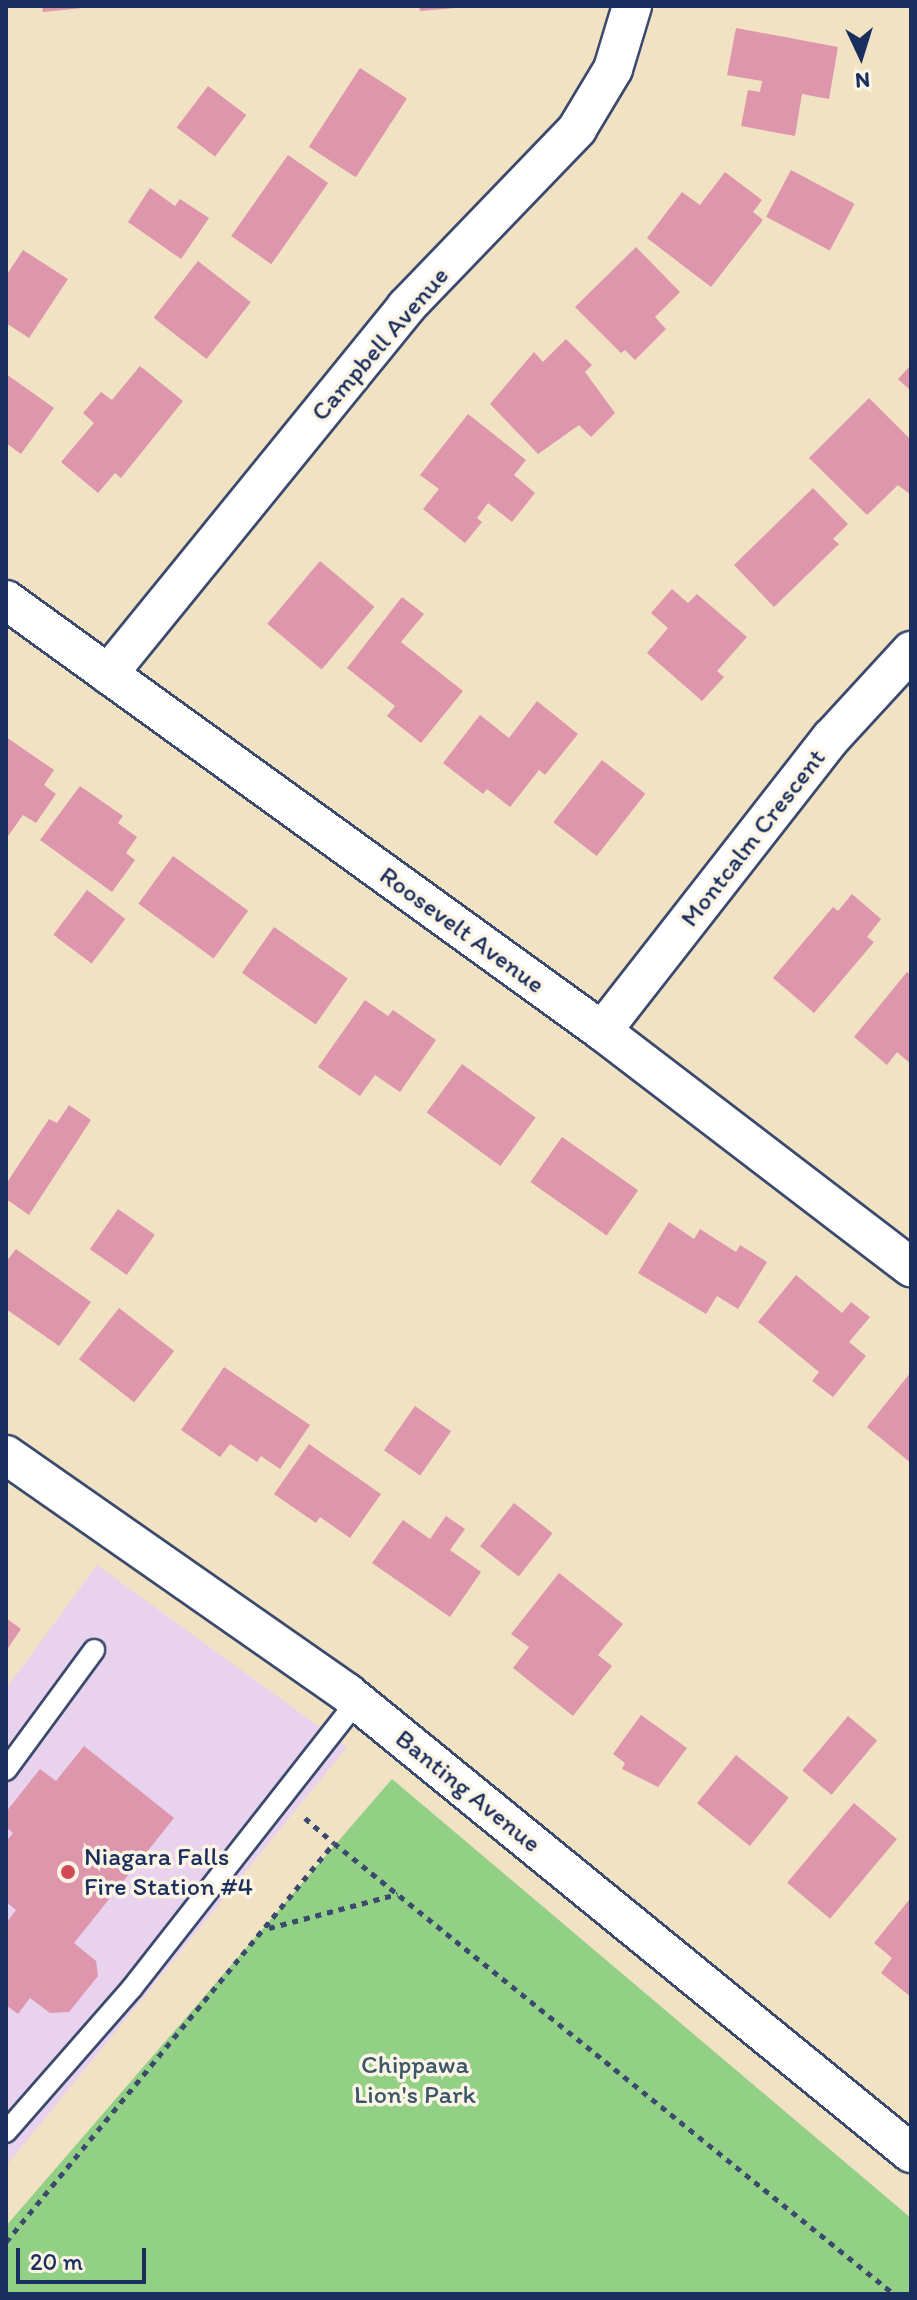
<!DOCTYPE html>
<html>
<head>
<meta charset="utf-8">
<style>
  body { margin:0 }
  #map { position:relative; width:917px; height:2300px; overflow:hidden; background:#f1e2c4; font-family:Itim,sans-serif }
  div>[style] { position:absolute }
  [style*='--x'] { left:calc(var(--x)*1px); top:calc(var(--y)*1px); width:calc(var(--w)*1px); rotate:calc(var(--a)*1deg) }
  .built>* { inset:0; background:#e9d2ed }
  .green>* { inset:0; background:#92d086 }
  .building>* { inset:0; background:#dd96ac; transform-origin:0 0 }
  .path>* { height:5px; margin-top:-2.5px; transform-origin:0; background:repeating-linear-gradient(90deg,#3b4a6d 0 6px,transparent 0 12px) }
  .roads { filter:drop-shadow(2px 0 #3b4a6d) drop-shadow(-2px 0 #3b4a6d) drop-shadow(0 2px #3b4a6d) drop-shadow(0 -2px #3b4a6d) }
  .lane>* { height:20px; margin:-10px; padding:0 10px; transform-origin:10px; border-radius:10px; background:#fff }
  .street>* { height:38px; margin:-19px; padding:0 19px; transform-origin:19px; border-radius:19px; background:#fff }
  .dots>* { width:22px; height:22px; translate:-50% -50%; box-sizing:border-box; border:4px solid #fcf5e5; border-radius:50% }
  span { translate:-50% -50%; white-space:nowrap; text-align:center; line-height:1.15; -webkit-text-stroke:7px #fcf5e5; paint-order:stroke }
  .street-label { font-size:26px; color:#1b2f5e }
  .poi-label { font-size:26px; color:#1b2f5e }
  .left { translate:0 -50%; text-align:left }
  .park-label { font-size:26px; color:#395768 }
  .frame { position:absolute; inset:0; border:8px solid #1b2f5e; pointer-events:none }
  .north { position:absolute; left:821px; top:16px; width:80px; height:80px; -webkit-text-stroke:6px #fcf5e5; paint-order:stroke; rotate:176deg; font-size:22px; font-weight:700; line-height:32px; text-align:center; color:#1b2f5e }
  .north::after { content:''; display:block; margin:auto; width:28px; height:36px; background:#1b2f5e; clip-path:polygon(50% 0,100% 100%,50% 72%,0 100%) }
  .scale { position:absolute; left:16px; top:2248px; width:130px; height:36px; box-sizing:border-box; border:4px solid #1b2f5e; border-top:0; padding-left:10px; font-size:24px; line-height:28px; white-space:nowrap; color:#1b2f5e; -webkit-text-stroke:6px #fcf5e5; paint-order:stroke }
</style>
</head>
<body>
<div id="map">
  <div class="built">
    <div style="clip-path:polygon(97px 1565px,347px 1747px,6px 2166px,6px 1689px)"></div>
  </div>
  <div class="green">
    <div style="clip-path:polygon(392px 1779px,911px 2218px,911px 2294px,6px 2294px,6px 2226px)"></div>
  </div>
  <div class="building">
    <div style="clip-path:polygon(42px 6px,83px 6px,83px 8px,43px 12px)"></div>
    <div style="clip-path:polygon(419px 6px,455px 6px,456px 8px,420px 11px)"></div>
    <div style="clip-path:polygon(736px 28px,838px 47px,829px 99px,802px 94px,795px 136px,741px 126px,748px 90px,760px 92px,762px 81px,727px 75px)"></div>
    <div style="left:360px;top:68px;width:56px;height:94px;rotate:33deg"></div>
    <div style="left:208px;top:86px;width:48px;height:52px;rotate:37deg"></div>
    <div style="left:288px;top:155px;width:49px;height:99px;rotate:35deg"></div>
    <div style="left:791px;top:170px;width:72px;height:53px;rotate:28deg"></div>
    <div style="clip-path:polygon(725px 172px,762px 200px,753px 212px,763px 220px,711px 287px,647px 238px,682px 192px,700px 205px)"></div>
    <div style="clip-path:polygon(150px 188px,175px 206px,180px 199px,209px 218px,181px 259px,128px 222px)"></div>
    <div style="clip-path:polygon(636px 247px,680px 292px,655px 317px,666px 329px,635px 360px,625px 350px,621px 353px,575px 307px)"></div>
    <div style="clip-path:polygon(23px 250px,68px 279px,29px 338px,6px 323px,6px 276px)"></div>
    <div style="left:198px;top:261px;width:67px;height:72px;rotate:38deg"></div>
    <div style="clip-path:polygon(566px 339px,592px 365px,585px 372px,615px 413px,591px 437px,579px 425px,538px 454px,490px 404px,534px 352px,543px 362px)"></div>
    <div style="clip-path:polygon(911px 365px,911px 391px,898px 379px)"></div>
    <div style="clip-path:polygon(140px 366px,183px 401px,121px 478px,115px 473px,98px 493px,61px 462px,94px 423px,83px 413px,101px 392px,112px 400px)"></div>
    <div style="clip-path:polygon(6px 374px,54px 408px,21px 454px,6px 443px)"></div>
    <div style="clip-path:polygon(869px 398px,911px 440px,911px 495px,898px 485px,867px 515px,809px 458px)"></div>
    <div style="clip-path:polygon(468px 414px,526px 460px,514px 475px,535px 493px,512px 522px,488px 503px,477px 518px,482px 522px,465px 543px,423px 509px,439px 489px,420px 475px)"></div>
    <div style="clip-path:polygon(813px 488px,848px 524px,833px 539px,839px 544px,774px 607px,734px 565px)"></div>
    <div style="left:320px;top:561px;width:71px;height:82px;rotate:40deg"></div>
    <div style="clip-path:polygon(672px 589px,688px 603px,697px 594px,747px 637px,717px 671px,724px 677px,702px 701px,647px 653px,668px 628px,651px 613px)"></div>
    <div style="clip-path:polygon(402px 597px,424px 614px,401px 642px,463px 691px,421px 743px,387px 716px,395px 706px,347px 668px)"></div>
    <div style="clip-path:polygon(537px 701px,578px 734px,545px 775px,539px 770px,510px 807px,487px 789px,483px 794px,443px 763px,480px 715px,509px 738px)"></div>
    <div style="clip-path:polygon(6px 737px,54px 770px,44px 785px,56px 794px,36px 823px,23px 815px,6px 839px)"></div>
    <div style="left:602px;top:760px;width:55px;height:79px;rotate:38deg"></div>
    <div style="clip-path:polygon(80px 786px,123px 816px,118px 823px,137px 837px,126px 853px,135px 860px,112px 892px,40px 840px)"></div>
    <div style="left:173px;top:856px;width:93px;height:59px;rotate:36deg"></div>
    <div style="left:87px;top:890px;width:48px;height:56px;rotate:37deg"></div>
    <div style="clip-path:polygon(852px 894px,881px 919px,867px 937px,874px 942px,814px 1013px,773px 978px,833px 907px,838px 911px)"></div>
    <div style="left:274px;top:927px;width:90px;height:56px;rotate:35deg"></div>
    <div style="clip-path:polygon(907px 972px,911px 975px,911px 1064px,897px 1052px,887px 1065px,854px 1037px)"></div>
    <div style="clip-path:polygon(365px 1000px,388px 1016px,393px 1010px,436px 1040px,400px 1092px,375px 1075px,360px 1096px,318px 1067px)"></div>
    <div style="left:462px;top:1064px;width:91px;height:60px;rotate:36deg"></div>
    <div style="clip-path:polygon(69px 1105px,91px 1120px,29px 1215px,6px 1199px,6px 1184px,49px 1119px,57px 1123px)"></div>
    <div style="left:562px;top:1137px;width:93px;height:55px;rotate:35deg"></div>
    <div style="left:118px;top:1209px;width:45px;height:49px;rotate:35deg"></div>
    <div style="clip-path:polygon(669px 1222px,694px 1239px,700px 1229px,736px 1252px,740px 1245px,767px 1262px,738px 1309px,717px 1296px,706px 1314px,638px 1273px)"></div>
    <div style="clip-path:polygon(16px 1249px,91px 1302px,59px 1346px,6px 1309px,6px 1262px)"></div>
    <div style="clip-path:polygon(796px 1275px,842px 1313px,851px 1302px,870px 1317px,849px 1342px,866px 1356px,833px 1397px,812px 1381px,819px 1372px,758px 1322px)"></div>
    <div style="left:119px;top:1308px;width:70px;height:65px;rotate:38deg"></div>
    <div style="clip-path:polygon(224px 1367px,310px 1425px,280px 1469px,261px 1456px,257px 1462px,230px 1444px,220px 1457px,181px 1430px)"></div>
    <div style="clip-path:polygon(911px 1372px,911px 1463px,867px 1427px)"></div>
    <div style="left:415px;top:1406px;width:44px;height:54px;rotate:35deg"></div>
    <div style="clip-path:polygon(309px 1444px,381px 1494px,350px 1538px,320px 1517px,316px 1523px,274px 1494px)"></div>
    <div style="left:514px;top:1503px;width:49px;height:55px;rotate:38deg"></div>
    <div style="clip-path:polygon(446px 1516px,465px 1529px,450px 1550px,481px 1572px,450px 1617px,372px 1563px,403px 1520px,430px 1539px)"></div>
    <div style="clip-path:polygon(559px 1573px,623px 1624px,598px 1655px,612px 1666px,573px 1716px,513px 1668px,529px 1647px,511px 1634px)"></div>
    <div style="clip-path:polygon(6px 1618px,21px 1629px,6px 1651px)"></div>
    <div style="clip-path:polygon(641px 1715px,687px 1748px,658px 1787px,622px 1769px,625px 1763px,613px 1754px)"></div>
    <div style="left:848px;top:1716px;width:38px;height:71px;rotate:40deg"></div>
    <div style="clip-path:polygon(84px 1746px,174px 1818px,74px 1943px,96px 1961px,98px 1976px,69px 2012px,50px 2013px,30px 1998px,18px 2014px,6px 2005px,6px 1923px,16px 1910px,6px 1902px,6px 1842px,13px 1833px,6px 1827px,6px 1812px,40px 1769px,56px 1781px)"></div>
    <div style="left:736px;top:1755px;width:68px;height:62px;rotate:39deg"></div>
    <div style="left:854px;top:1803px;width:56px;height:104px;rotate:40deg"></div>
    <div style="clip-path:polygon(909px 1900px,911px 1902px,911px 1997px,881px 1973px,892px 1958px,874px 1943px)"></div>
  </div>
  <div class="path">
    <div style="--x:305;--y:1818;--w:38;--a:41"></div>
    <div style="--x:269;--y:1928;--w:133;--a:-14.8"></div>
    <div style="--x:6;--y:2242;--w:517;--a:-50.58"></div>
    <div style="--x:334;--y:1843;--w:719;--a:38.85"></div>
  </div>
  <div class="roads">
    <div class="lane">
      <div style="--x:6;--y:1770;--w:149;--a:-53.7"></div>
      <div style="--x:6;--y:2132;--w:191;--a:-48.8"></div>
      <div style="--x:132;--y:1988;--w:365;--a:-51.9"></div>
    </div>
    <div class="street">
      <div style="--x:6;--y:600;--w:736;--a:35.87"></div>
      <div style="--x:602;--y:1031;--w:389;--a:37.4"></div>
      <div style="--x:108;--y:674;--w:473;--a:-50.9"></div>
      <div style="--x:406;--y:307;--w:247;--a:-46.1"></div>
      <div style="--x:577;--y:129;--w:70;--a:-59"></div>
      <div style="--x:613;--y:69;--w:66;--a:-73.2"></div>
      <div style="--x:602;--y:1031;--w:373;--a:-52"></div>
      <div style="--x:832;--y:737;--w:117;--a:-47.4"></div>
      <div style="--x:6;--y:1455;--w:416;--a:34.9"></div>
      <div style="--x:347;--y:1693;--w:728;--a:39.2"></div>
    </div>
  </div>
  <div class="dots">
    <div style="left:68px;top:1872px;background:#d1495b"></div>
  </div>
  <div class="street-label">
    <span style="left:380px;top:344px;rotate:-49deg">Campbell Avenue</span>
    <span style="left:753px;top:838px;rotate:-52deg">Montcalm Crescent</span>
    <span style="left:462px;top:930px;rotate:36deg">Roosevelt Avenue</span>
    <span style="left:468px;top:1791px;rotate:39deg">Banting Avenue</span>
  </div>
  <div class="poi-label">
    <span class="left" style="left:84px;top:1872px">Niagara Falls<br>Fire Station #4</span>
  </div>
  <div class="park-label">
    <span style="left:415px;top:2080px">Chippawa<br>Lion's Park</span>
  </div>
  <div class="frame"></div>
  <div class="north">N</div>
  <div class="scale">20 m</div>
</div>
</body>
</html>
